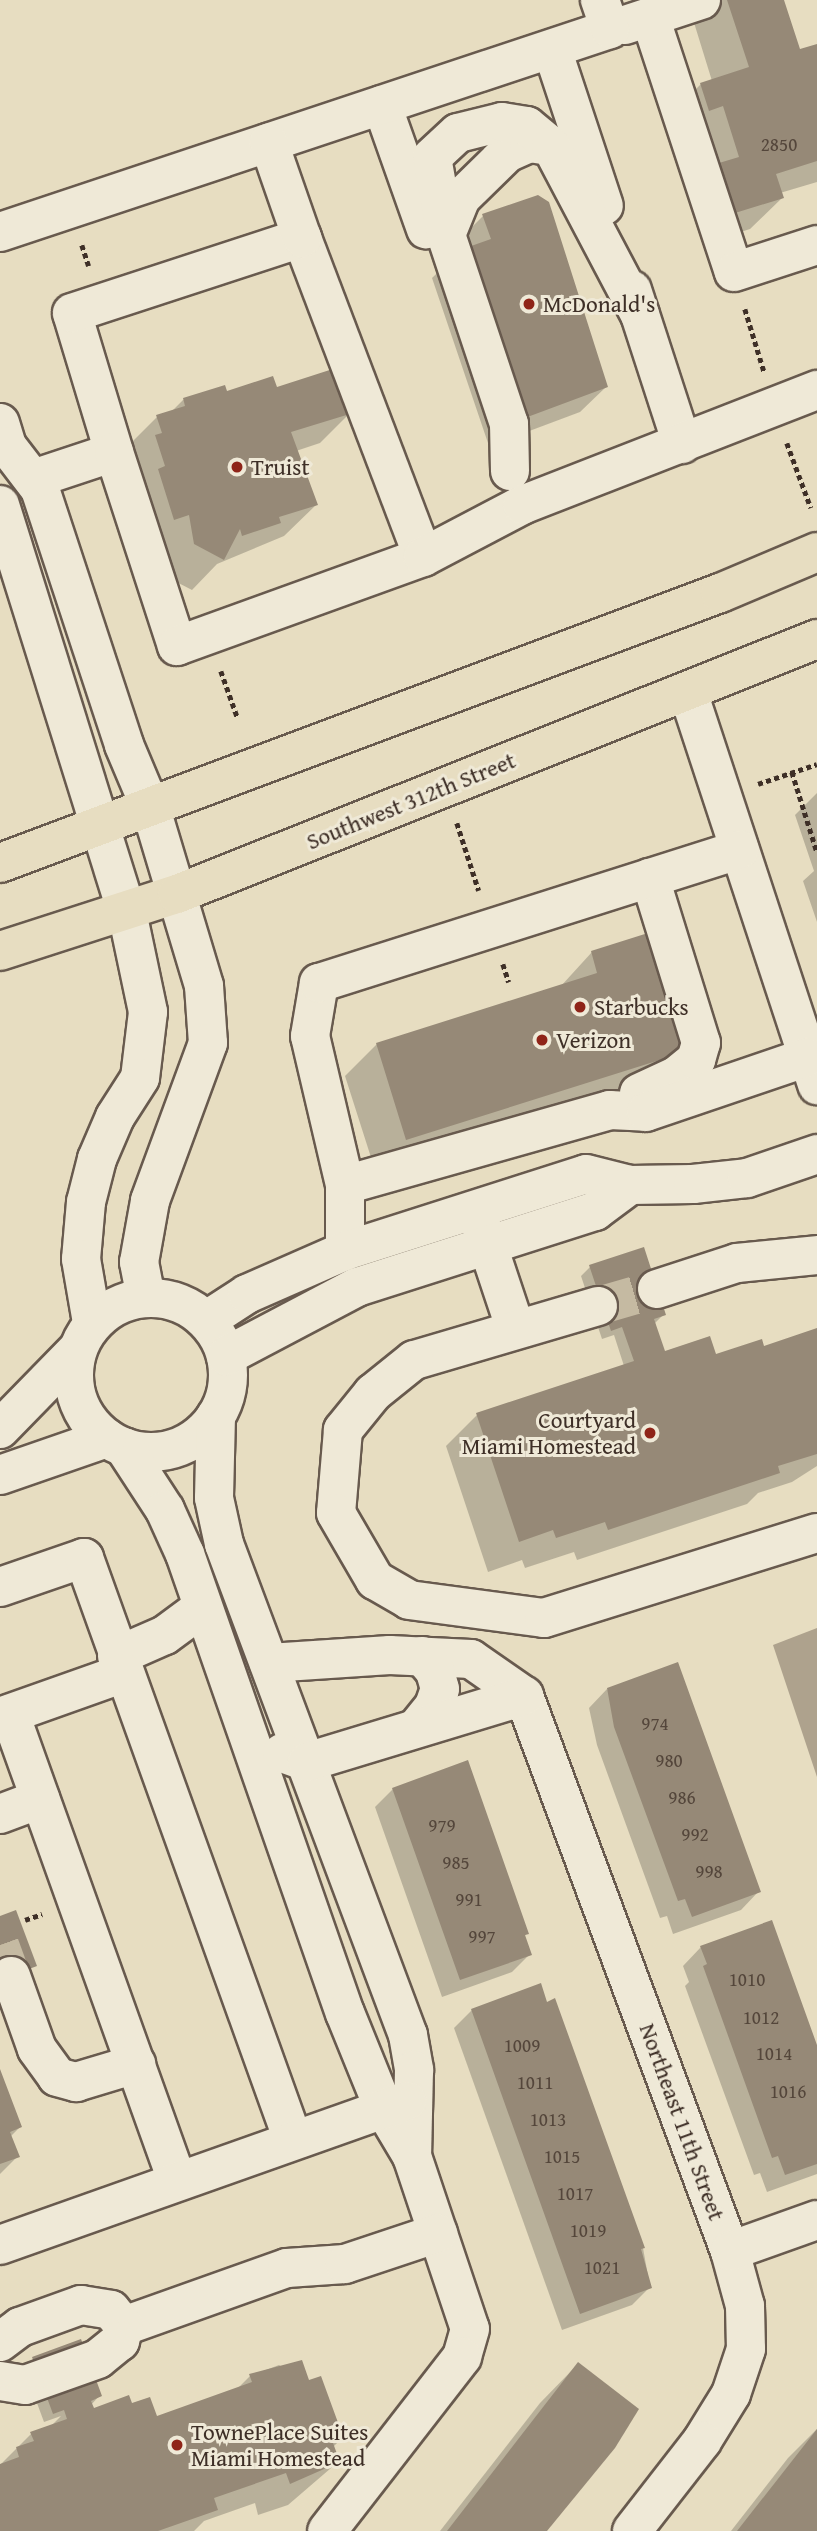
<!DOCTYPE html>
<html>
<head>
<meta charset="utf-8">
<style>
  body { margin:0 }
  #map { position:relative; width:817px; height:2531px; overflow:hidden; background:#e7ddc1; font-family:"Gentium Book Plus",serif }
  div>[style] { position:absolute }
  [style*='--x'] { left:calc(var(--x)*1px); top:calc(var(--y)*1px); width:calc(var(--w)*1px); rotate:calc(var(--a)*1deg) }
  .water>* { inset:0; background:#aea28d }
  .shadow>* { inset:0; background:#0003 }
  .building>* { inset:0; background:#968977 }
  .minor-tunnel>* { height:38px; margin-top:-19px; transform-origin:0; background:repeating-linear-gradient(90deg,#c5baa2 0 38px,transparent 0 57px) }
  .path>* { height:4.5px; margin-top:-2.25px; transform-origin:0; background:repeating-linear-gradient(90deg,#3e2f27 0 5px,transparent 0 8.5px) }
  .roads { filter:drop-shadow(2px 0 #685a4e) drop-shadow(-2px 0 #685a4e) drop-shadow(0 2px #685a4e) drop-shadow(0 -2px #685a4e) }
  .minor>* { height:38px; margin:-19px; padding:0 19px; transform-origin:19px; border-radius:19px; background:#efe9d7 }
  .minor>.ring { margin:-19px; padding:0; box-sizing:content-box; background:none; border:38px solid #efe9d7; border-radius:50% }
  .major>* { height:38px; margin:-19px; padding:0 19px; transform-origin:19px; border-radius:19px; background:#e7ddc1 }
  .dots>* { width:19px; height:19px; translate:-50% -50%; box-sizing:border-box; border:4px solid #efe9d7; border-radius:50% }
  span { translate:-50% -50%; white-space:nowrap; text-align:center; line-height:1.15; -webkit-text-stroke:6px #efe9d7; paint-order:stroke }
  .number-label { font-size:19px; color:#54463b }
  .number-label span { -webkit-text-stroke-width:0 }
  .poi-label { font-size:23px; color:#3e2f27 }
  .left { translate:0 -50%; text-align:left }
  .right { translate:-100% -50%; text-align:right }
  .street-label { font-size:23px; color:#3e2f27 }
</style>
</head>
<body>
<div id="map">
  <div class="water">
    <div style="clip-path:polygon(817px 1628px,817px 1777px,773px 1645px)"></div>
  </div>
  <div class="shadow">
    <div style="clip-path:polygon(687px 0,782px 0,799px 52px,817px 46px,817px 182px,780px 193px,782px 198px,750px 229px,704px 244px,670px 115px,701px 84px,712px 81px)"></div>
    <div style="clip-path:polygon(483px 216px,606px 387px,580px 412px,489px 446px,432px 278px,458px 253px,458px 241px)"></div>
    <div style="clip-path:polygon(224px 387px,226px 393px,276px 389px,351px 412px,320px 443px,296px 451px,316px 505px,284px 536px,217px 564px,192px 590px,163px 575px,126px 448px,157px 417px,171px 412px,183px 400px)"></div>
    <div style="clip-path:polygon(817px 793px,817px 922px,803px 881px,814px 871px,795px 815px)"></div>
    <div style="clip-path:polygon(592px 952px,680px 1053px,649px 1084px,375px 1170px,345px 1076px,377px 1044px,561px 986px)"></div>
    <div style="clip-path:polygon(590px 1267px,664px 1314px,655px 1323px,663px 1353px,715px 1356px,763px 1348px,817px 1330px,817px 1466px,792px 1482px,758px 1493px,747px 1504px,577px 1560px,574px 1552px,525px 1568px,522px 1560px,488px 1572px,446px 1446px,477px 1415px,624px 1366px,614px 1335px,602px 1339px,581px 1276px)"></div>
    <div style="clip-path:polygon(607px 1689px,759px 1891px,741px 1910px,673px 1934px,667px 1916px,660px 1918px,597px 1745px,589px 1708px)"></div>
    <div style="clip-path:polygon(393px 1789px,527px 1933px,524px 1937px,530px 1954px,512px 1972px,442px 1997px,375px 1807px)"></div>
    <div style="clip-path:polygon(701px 1947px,817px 2051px,817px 2174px,767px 2192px,760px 2173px,754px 2175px,685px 1986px,689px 1982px,683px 1966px)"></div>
    <div style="clip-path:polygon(472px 2010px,643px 2248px,650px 2287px,632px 2305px,562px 2330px,454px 2028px)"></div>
    <div style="clip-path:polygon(0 2073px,20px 2127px,10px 2137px,18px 2156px,0 2174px)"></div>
    <div style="clip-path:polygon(33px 2359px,100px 2395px,91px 2405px,93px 2410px,131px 2405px,156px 2419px,236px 2390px,250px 2376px,279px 2365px,308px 2383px,342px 2438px,332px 2448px,338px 2462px,288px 2505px,258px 2515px,255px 2503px,204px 2521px,194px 2531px,0 2531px,0 2465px,31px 2434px,50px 2427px,61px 2416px,44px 2422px,24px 2368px)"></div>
    <div style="clip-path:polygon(578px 2364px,545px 2531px,440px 2531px,540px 2403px)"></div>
    <div style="clip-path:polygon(817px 2429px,817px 2531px,731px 2531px,788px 2458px)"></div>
  </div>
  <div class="building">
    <div style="clip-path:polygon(727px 0,784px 0,800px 49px,817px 44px,817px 161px,776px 174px,784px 198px,735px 213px,719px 163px,739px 157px,723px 106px,709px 111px,700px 83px,749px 67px)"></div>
    <div style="clip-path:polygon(538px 195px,549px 202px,608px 387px,514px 422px,457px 251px,491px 239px,482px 214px)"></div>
    <div style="clip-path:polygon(339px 367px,353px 413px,291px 432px,318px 505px,279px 517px,281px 523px,242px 536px,240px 529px,224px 560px,194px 544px,189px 515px,174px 520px,158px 469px,165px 466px,155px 435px,162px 433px,156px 415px,185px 406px,183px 398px,225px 385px,227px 391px,273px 376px,277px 387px)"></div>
    <div style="clip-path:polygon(648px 933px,682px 1053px,406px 1140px,376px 1043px,597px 973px,591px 951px)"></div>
    <div style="clip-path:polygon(644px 1247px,666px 1315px,654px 1319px,665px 1351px,710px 1336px,716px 1354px,762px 1339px,764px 1346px,817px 1328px,817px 1454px,778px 1466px,780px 1473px,608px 1530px,605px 1522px,556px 1538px,553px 1530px,519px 1542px,476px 1413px,634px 1361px,622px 1327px,611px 1331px,589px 1265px)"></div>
    <div style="clip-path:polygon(678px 1662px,761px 1892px,692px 1917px,685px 1899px,678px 1901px,614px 1727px,607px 1688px)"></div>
    <div style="clip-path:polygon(468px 1760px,529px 1934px,525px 1935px,532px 1955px,460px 1980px,392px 1788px)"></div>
    <div style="clip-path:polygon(16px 1910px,37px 1966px,0 1980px,0 1916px)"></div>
    <div style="clip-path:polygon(772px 1920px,817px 2045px,817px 2164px,785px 2175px,778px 2156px,772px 2158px,703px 1966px,707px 1964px,700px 1946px)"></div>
    <div style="clip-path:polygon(541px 1983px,547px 2002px,555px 1998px,645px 2248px,641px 2249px,652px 2288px,580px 2314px,471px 2009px)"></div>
    <div style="clip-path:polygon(0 2069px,22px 2127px,10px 2132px,20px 2157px,0 2164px)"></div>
    <div style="clip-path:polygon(81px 2339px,102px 2396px,91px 2401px,94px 2408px,129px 2395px,132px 2403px,150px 2397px,157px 2416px,252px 2382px,249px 2374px,302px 2360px,309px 2380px,321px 2376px,344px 2439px,333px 2443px,340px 2462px,290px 2484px,286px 2473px,214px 2498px,218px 2510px,158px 2531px,0 2531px,0 2464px,19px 2457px,16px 2447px,34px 2441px,30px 2432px,67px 2419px,64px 2410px,53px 2414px,32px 2357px)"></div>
    <div style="clip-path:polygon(578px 2362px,639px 2409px,615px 2448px,547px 2531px,447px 2531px)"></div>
    <div style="clip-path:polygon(817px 2429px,817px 2531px,737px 2531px)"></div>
  </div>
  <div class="minor-tunnel">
    <div style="--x:598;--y:1306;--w:61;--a:-16.1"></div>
    <div style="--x:0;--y:1945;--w:33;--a:70"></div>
  </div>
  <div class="path">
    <div style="--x:82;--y:245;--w:22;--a:72"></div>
    <div style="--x:745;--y:309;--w:65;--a:73"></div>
    <div style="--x:787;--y:443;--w:69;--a:69.7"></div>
    <div style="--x:221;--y:671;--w:48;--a:70.4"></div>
    <div style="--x:792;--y:772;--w:84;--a:72.6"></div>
    <div style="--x:758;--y:784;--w:62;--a:-18.7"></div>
    <div style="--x:457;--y:823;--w:71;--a:72.1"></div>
    <div style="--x:503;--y:964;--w:19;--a:72"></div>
    <div style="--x:25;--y:1920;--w:18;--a:-19"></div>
  </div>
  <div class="roads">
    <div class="minor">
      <div style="--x:650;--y:17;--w:268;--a:71.8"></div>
      <div style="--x:734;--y:272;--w:87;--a:-18"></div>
      <div style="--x:625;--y:25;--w:80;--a:-18.2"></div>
      <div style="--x:552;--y:49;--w:165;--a:71.7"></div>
      <div style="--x:382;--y:105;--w:132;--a:70.5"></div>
      <div style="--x:0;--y:232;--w:643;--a:-18.41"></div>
      <div style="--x:610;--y:29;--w:31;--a:-109"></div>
      <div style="--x:446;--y:235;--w:40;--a:-68"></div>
      <div style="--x:461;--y:198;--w:64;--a:-44.4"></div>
      <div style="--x:507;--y:153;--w:24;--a:-24"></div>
      <div style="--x:529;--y:143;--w:22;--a:8"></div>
      <div style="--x:302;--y:238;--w:341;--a:69.2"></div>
      <div style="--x:632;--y:290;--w:162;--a:72"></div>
      <div style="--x:0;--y:423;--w:24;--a:73"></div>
      <div style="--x:7;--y:446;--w:54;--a:52.5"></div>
      <div style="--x:40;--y:489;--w:269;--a:71.8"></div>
      <div style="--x:124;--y:745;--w:69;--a:67.1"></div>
      <div style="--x:151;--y:809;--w:185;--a:73.3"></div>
      <div style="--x:204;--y:986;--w:57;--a:86"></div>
      <div style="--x:208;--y:1043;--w:168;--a:110.2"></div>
      <div style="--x:150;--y:1201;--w:62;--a:100.2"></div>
      <div style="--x:139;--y:1262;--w:36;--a:79"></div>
      <div style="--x:114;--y:452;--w:145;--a:-106.8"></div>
      <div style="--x:72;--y:313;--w:242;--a:-18.1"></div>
      <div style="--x:302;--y:238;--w:101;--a:-109.2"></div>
      <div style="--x:510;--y:471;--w:47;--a:-91.2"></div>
      <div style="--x:509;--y:424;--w:199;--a:-108.4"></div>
      <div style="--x:446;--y:235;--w:79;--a:-100.2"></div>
      <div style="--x:432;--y:157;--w:35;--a:-43"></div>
      <div style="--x:458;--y:133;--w:45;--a:-14"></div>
      <div style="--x:502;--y:122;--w:25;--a:9"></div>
      <div style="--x:527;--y:126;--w:31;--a:40"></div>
      <div style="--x:551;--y:146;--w:191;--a:62.2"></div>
      <div style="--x:33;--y:479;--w:85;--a:-18.4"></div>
      <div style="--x:114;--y:452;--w:204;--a:72"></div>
      <div style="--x:177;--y:646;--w:262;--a:-19.9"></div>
      <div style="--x:423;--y:557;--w:112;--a:-27.7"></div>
      <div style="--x:522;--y:505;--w:317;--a:-21.3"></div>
      <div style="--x:0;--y:505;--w:426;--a:72.7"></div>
      <div style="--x:127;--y:912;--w:102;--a:78.1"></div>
      <div style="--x:148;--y:1012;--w:66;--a:96.9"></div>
      <div style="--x:140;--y:1078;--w:46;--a:122.7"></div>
      <div style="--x:115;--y:1117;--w:46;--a:113.2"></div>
      <div style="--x:97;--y:1159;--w:44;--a:104.3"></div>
      <div style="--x:86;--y:1202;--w:57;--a:95"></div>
      <div style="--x:81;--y:1259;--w:65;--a:80.2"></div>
      <div style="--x:688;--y:692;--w:414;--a:71.8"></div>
      <div style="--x:639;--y:1093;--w:41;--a:-24.7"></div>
      <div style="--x:676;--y:1076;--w:26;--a:-39"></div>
      <div style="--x:696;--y:1060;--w:18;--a:-74"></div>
      <div style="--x:701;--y:1043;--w:173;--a:-107.2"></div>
      <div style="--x:345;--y:1185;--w:275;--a:-15.8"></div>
      <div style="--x:610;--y:1110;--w:36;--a:3"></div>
      <div style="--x:646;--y:1112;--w:171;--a:-18.8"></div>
      <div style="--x:480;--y:1222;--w:111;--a:71.6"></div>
      <div style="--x:345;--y:1251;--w:66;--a:-90"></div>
      <div style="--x:345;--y:1185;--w:153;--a:-103.2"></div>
      <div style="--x:310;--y:1036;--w:54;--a:-80.4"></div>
      <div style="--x:319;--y:983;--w:441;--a:-17.6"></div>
      <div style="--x:657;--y:1289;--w:84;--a:-18"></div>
      <div style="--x:737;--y:1263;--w:80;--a:-5.7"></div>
      <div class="ring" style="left:74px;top:1298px;width:116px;height:116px"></div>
      <div style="--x:598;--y:1306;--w:192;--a:163.6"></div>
      <div style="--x:414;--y:1360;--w:53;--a:141.2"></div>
      <div style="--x:373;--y:1393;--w:48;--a:129"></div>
      <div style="--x:343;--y:1430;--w:83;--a:94.8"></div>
      <div style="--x:336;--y:1513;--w:78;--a:59.8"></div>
      <div style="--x:375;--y:1580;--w:39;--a:30"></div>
      <div style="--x:409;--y:1600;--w:136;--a:7.6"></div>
      <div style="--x:544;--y:1618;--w:286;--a:-17.3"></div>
      <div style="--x:207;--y:1320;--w:48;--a:-33"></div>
      <div style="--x:247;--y:1294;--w:107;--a:-23.7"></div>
      <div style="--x:345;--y:1251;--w:253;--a:-17.7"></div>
      <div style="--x:586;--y:1174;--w:45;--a:14"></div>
      <div style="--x:630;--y:1185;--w:63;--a:-0.9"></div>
      <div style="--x:693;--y:1184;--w:54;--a:-6.3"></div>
      <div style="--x:747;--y:1178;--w:74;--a:-18.9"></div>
      <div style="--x:226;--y:1356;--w:148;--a:-27.8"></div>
      <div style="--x:357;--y:1287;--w:250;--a:-17.7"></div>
      <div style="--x:595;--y:1211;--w:44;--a:-36.6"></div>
      <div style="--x:216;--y:1416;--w:82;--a:91.4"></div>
      <div style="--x:214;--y:1498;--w:47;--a:77.7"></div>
      <div style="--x:224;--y:1544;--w:524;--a:69.46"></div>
      <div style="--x:408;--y:2035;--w:36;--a:80"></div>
      <div style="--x:414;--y:2070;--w:86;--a:91.3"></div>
      <div style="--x:0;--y:1429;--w:110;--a:-45.7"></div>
      <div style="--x:124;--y:1447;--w:75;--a:56.9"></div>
      <div style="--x:165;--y:1510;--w:48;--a:65.6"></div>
      <div style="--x:185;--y:1554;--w:486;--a:70.8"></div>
      <div style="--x:345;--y:2013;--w:104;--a:67.9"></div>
      <div style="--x:384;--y:2109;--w:55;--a:59.2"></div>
      <div style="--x:412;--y:2156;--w:182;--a:71.5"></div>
      <div style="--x:470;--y:2329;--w:29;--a:106"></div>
      <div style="--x:462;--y:2357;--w:220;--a:127.8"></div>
      <div style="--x:0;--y:1475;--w:113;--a:-19.1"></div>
      <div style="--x:0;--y:1587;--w:89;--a:-19"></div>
      <div style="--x:84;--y:1558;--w:618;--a:70.25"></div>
      <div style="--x:117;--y:1656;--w:52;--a:-23.6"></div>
      <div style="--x:165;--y:1635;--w:47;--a:-36.4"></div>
      <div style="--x:269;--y:1663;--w:121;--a:-3.8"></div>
      <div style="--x:390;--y:1655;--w:81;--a:2.8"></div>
      <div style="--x:471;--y:1659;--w:65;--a:34.9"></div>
      <div style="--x:524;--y:1696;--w:592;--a:69.64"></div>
      <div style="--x:730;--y:2251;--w:57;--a:74.7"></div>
      <div style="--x:745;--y:2306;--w:43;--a:88.7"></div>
      <div style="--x:746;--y:2349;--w:47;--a:108.4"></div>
      <div style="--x:731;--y:2394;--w:55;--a:121.7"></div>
      <div style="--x:702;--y:2441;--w:114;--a:127.9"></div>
      <div style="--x:10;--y:1714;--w:496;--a:70.3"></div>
      <div style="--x:0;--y:1717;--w:132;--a:-19.5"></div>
      <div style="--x:418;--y:1726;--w:26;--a:-51"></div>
      <div style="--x:434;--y:1706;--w:18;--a:-71"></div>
      <div style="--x:440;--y:1689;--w:19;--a:-106"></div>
      <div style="--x:435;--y:1671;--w:20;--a:-131"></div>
      <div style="--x:282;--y:1753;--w:27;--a:20"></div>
      <div style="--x:307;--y:1762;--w:227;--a:-16.9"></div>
      <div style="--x:0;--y:1814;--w:43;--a:-20.6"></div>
      <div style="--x:11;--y:1976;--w:77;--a:70.4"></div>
      <div style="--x:37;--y:2049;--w:34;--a:54"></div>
      <div style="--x:57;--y:2077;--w:20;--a:15"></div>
      <div style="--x:76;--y:2082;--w:63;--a:-16.7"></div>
      <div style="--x:0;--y:2245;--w:432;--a:-19.5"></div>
      <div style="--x:730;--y:2251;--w:92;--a:-19.6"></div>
      <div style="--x:124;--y:2326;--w:173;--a:-19.6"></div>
      <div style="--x:287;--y:2268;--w:58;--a:-3.9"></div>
      <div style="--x:345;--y:2264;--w:98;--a:-18.4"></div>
      <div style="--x:0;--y:2342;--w:25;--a:-37"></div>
      <div style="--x:20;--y:2327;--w:65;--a:-19.8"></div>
      <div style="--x:81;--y:2305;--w:30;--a:9"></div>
      <div style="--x:111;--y:2310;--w:21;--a:51"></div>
      <div style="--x:124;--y:2326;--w:16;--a:105"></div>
      <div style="--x:120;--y:2341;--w:28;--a:141"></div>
      <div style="--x:98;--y:2359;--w:77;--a:160.4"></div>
      <div style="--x:25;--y:2385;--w:25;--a:-171"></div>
    </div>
    <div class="major">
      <div style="--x:0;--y:863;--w:769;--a:-20.56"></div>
      <div style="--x:720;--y:593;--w:105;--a:-22.9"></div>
      <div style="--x:0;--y:951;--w:186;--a:-17.9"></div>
      <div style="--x:177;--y:894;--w:689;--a:-21.72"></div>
    </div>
  </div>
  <div class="dots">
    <div style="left:529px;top:304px;background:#8f2418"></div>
    <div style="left:237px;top:467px;background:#8f2418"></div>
    <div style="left:580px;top:1007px;background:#8f2418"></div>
    <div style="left:542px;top:1040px;background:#8f2418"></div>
    <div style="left:650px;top:1433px;background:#8f2418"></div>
    <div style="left:177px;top:2445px;background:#8f2418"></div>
  </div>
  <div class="number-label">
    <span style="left:779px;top:145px">2850</span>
    <span style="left:655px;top:1724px">974</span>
    <span style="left:669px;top:1761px">980</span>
    <span style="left:682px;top:1798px">986</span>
    <span style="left:442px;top:1826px">979</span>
    <span style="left:695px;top:1835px">992</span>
    <span style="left:456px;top:1863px">985</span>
    <span style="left:709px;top:1872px">998</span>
    <span style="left:469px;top:1900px">991</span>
    <span style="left:482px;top:1937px">997</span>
    <span style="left:747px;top:1980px">1010</span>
    <span style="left:761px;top:2018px">1012</span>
    <span style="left:522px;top:2046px">1009</span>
    <span style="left:774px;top:2054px">1014</span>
    <span style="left:535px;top:2083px">1011</span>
    <span style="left:788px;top:2092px">1016</span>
    <span style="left:548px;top:2120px">1013</span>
    <span style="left:562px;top:2157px">1015</span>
    <span style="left:575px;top:2194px">1017</span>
    <span style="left:588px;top:2231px">1019</span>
    <span style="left:602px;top:2268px">1021</span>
  </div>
  <div class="poi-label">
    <span class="left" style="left:543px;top:304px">McDonald's</span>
    <span class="left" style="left:251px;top:467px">Truist</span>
    <span class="left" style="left:594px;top:1007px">Starbucks</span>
    <span class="left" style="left:556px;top:1040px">Verizon</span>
    <span class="right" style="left:636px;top:1433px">Courtyard<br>Miami Homestead</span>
    <span class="left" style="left:191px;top:2445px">TownePlace Suites<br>Miami Homestead</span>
  </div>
  <div class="street-label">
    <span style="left:411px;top:801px;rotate:-22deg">Southwest 312th Street</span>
    <span style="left:682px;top:2122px;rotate:70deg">Northeast 11th Street</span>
  </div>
</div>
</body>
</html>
